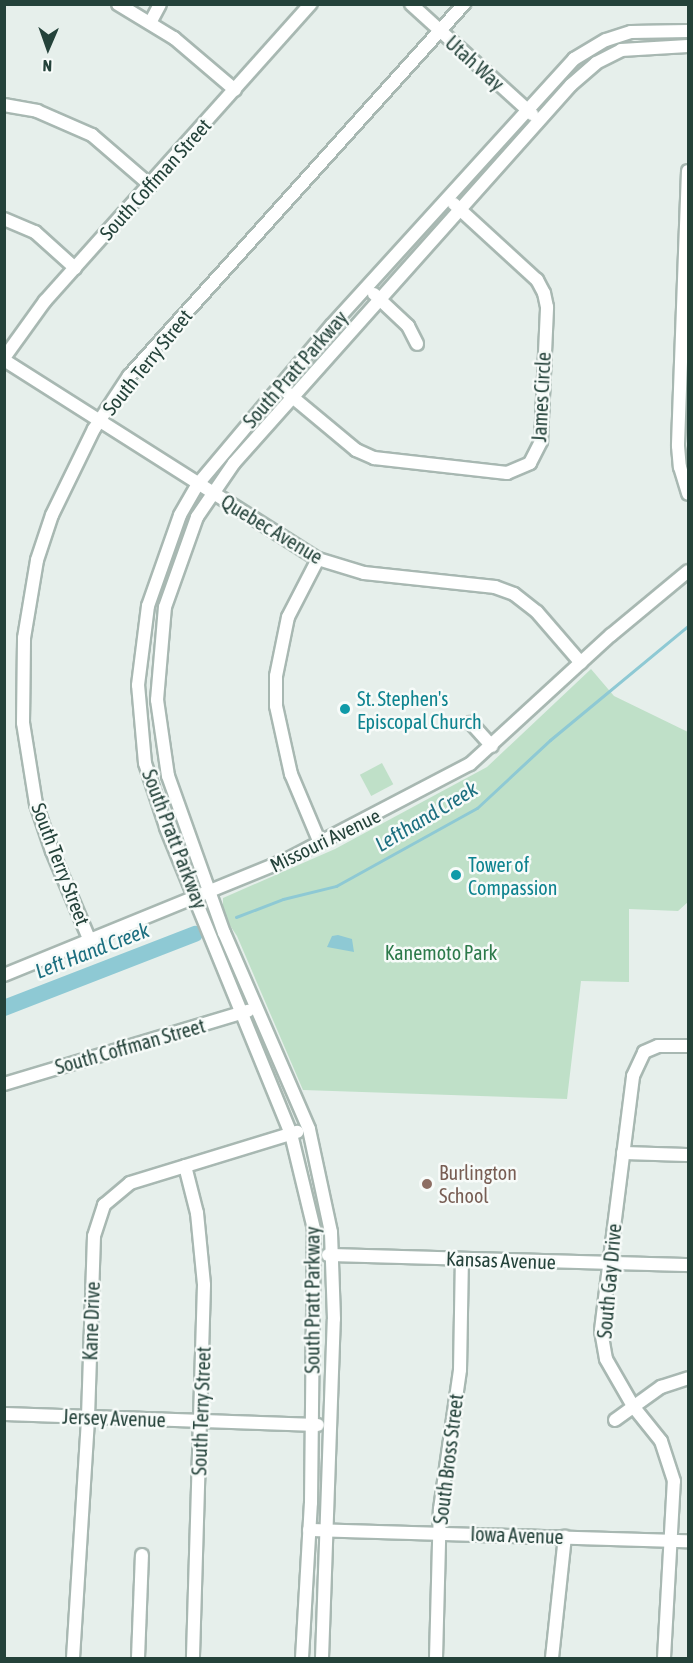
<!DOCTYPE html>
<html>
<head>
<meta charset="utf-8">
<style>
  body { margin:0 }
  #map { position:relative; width:693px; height:1663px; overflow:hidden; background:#e6efeb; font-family:"Asap Condensed",sans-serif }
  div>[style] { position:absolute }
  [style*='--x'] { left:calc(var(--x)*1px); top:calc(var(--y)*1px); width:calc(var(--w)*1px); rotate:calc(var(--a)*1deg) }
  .green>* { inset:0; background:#bfe0c8; transform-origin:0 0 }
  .water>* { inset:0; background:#8ec9d4 }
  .stream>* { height:3px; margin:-1.5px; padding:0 1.5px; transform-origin:1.5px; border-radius:1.5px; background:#8ec9d4 }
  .river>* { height:16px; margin:-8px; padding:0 8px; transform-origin:8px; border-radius:8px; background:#8ec9d4 }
  .roads { filter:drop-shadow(2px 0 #a8b8b2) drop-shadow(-2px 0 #a8b8b2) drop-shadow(0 2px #a8b8b2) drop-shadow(0 -2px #a8b8b2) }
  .minor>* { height:12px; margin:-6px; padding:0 6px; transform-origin:6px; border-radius:6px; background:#fff }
  .dots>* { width:16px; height:16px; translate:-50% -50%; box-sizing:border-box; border:3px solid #f7fbf9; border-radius:50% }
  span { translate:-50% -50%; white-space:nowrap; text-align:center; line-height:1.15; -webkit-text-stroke:5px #f7fbf9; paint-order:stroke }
  .street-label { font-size:20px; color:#24423a }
  .culture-label { font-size:20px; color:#0d838f }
  .left { translate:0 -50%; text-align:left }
  .park-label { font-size:20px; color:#2d7a4b }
  .education-label { font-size:20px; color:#785e54 }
  .water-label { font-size:21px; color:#1c6f80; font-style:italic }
  .frame { position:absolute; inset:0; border:6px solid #24423a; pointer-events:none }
  .north { position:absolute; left:18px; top:18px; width:60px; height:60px; -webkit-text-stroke:4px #f7fbf9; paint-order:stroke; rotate:182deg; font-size:16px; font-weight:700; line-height:24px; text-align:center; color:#24423a }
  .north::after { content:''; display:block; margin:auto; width:21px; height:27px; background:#24423a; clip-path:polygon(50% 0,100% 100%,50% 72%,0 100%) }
</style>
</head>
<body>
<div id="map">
  <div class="green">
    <div style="clip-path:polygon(591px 669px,614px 696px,688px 732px,688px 902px,678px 911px,629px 909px,629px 982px,581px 981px,567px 1099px,303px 1090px,237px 936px,223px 915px,223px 898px,335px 849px,487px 767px)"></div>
    <div style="left:382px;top:763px;width:24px;height:25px;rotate:62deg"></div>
  </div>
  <div class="water">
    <div style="clip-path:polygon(338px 935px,352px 939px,354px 952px,327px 947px,332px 936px)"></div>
  </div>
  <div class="stream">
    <div style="--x:236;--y:917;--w:50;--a:-21"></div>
    <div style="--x:283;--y:899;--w:55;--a:-13.8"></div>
    <div style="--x:336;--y:886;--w:161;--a:-29"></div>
    <div style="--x:477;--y:808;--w:100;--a:-43"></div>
    <div style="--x:550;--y:740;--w:179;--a:-39.6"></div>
  </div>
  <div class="river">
    <div style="--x:4;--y:1008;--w:205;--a:-21.2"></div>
  </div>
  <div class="roads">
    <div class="minor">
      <div style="--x:118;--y:4;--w:66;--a:31.3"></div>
      <div style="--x:174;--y:38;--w:80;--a:40.4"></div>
      <div style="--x:411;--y:4;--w:164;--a:42.3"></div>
      <div style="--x:150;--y:23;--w:21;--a:-62"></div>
      <div style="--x:4;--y:105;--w:34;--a:10"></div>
      <div style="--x:37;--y:111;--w:60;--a:23.6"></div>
      <div style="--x:92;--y:135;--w:77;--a:40.8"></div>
      <div style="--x:688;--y:171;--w:275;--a:92.1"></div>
      <div style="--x:678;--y:446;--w:21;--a:85"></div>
      <div style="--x:680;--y:467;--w:28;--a:73"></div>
      <div style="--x:4;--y:219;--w:34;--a:23"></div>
      <div style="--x:35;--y:232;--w:54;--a:42"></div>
      <div style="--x:374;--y:294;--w:47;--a:43.3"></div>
      <div style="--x:408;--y:326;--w:20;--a:63"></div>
      <div style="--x:4;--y:358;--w:70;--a:-54.3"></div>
      <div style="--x:45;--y:301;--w:399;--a:-48.2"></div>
      <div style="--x:4;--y:360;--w:372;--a:32.4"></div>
      <div style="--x:318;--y:559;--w:48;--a:16.9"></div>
      <div style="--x:364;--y:573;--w:132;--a:6.1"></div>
      <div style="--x:495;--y:587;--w:20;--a:20"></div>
      <div style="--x:514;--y:594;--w:29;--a:38"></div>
      <div style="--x:537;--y:612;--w:67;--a:49.2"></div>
      <div style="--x:284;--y:390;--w:94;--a:39.8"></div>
      <div style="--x:356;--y:450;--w:20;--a:24"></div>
      <div style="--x:374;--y:458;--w:134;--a:6.4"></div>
      <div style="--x:507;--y:473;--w:25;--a:-23"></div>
      <div style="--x:530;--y:463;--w:25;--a:-63"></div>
      <div style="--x:541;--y:441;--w:134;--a:-87.4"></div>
      <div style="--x:547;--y:307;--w:14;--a:-102"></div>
      <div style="--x:544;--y:293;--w:15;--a:-118"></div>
      <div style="--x:537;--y:280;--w:113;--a:-137.5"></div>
      <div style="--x:318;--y:559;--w:65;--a:117.3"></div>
      <div style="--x:288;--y:617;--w:60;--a:101.5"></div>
      <div style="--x:276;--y:676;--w:30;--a:90"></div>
      <div style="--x:276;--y:706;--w:70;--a:77.6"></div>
      <div style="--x:291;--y:774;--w:75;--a:67.2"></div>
      <div style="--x:471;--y:723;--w:31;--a:48"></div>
      <div style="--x:90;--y:941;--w:98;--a:-112.9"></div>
      <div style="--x:52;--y:851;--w:50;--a:-108.8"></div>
      <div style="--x:36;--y:804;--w:82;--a:-99.1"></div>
      <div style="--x:23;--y:723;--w:85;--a:-89.3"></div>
      <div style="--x:24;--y:638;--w:79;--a:-80.5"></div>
      <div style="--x:37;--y:560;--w:47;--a:-71.6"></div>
      <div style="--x:52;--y:515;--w:96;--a:-64"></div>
      <div style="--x:94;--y:429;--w:64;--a:-56.6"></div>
      <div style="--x:129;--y:376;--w:501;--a:-48"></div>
      <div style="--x:4;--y:975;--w:307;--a:-22.2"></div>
      <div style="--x:288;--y:859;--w:205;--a:-27.6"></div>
      <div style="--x:470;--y:764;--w:191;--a:-42.5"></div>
      <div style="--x:611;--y:635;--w:100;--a:-39.7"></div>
      <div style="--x:4;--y:1084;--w:255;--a:-16.7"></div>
      <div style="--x:623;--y:1153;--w:65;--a:1.8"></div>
      <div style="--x:185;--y:1166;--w:49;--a:75.7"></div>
      <div style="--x:197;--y:1213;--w:72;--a:84.4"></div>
      <div style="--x:204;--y:1285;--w:373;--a:91.7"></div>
      <div style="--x:328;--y:1255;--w:360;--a:1.6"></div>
      <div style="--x:4;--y:1414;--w:314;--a:2"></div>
      <div style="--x:615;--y:1420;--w:57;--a:-35.7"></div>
      <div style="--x:661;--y:1387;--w:28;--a:-18"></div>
      <div style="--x:309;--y:1530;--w:379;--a:1.7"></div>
      <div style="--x:73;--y:1658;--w:241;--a:-86.4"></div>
      <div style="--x:88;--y:1417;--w:181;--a:-88.1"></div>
      <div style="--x:94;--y:1236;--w:33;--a:-72"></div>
      <div style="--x:104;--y:1205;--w:34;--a:-40"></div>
      <div style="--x:130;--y:1183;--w:175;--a:-17"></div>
      <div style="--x:138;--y:1658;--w:103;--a:-87.8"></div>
      <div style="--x:302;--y:1658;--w:155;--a:-86.7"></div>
      <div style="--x:311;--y:1503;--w:274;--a:-89.4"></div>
      <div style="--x:314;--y:1229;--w:98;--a:-103.6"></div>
      <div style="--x:291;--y:1134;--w:331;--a:-112.2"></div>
      <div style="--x:166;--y:827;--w:67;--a:-108.2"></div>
      <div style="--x:145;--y:763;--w:78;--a:-95.1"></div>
      <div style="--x:138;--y:685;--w:80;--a:-82.8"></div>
      <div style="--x:148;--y:606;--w:96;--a:-70.6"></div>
      <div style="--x:180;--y:515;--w:36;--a:-60"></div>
      <div style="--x:198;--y:484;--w:208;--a:-49.9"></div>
      <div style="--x:332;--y:325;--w:360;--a:-47.7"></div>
      <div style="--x:574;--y:59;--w:37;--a:-31"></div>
      <div style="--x:606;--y:40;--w:26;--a:-18"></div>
      <div style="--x:631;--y:32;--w:57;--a:-1"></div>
      <div style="--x:322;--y:1658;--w:339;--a:-88"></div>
      <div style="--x:334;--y:1319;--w:87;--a:-92"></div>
      <div style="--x:331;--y:1232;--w:105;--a:-102.1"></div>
      <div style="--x:309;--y:1129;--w:214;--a:-113.4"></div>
      <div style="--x:224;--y:933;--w:167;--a:-109.6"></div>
      <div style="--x:168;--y:776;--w:77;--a:-98.2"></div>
      <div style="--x:157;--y:700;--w:93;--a:-85.1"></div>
      <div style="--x:165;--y:607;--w:96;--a:-70.4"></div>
      <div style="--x:197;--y:517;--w:65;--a:-55.6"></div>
      <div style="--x:234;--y:463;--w:506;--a:-48.28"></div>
      <div style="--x:571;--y:85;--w:33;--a:-41"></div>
      <div style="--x:596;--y:63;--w:28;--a:-27"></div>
      <div style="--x:621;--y:50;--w:67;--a:-3.4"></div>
      <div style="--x:436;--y:1658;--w:149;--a:-88.5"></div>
      <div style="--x:440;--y:1509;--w:140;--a:-81.8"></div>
      <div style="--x:460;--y:1370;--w:111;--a:-89"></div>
      <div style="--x:552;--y:1658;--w:122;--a:-83.9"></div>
      <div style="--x:664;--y:1658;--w:177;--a:-86.8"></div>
      <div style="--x:674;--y:1481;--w:42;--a:-108"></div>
      <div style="--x:661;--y:1441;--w:45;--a:-128.7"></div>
      <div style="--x:633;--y:1406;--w:54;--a:-119.9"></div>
      <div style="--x:606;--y:1359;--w:29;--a:-100"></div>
      <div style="--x:601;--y:1330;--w:256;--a:-82.8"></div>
      <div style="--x:633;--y:1076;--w:26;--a:-65"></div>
      <div style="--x:644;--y:1052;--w:15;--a:-23"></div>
      <div style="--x:658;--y:1046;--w:30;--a:0"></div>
    </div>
  </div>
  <div class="dots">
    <div style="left:345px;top:709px;background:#0f9aa8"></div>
    <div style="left:456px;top:875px;background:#0f9aa8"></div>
    <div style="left:427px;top:1184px;background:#8d6e63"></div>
  </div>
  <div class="street-label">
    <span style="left:475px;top:63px;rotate:42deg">Utah Way</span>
    <span style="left:155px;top:179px;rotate:-48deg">South Coffman Street</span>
    <span style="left:147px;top:362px;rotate:-51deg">South Terry Street</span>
    <span style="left:295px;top:369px;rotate:-49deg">South Pratt Parkway</span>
    <span style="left:541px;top:397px;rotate:-87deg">James Circle</span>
    <span style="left:272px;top:529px;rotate:31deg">Quebec Avenue</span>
    <span style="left:175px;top:839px;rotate:69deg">South Pratt Parkway</span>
    <span style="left:325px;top:840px;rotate:-26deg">Missouri Avenue</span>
    <span style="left:61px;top:864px;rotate:69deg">South Terry Street</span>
    <span style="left:130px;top:1046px;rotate:-16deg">South Coffman Street</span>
    <span style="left:501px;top:1260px;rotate:2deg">Kansas Avenue</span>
    <span style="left:609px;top:1281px;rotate:-85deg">South Gay Drive</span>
    <span style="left:312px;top:1300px;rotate:-90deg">South Pratt Parkway</span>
    <span style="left:91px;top:1321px;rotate:-88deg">Kane Drive</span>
    <span style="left:201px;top:1411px;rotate:-88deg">South Terry Street</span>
    <span style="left:114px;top:1418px;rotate:2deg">Jersey Avenue</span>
    <span style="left:448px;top:1459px;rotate:-83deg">South Bross Street</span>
    <span style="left:517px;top:1535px;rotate:2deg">Iowa Avenue</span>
  </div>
  <div class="culture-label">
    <span class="left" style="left:357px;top:710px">St. Stephen's<br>Episcopal Church</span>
    <span class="left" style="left:468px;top:876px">Tower of<br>Compassion</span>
  </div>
  <div class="park-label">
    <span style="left:441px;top:952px">Kanemoto Park</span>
  </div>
  <div class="education-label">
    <span class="left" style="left:439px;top:1184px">Burlington<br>School</span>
  </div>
  <div class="water-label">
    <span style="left:426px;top:816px;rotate:-31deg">Lefthand Creek</span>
    <span style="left:92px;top:950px;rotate:-21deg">Left Hand Creek</span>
  </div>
  <div class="frame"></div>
  <div class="north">N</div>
</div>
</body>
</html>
